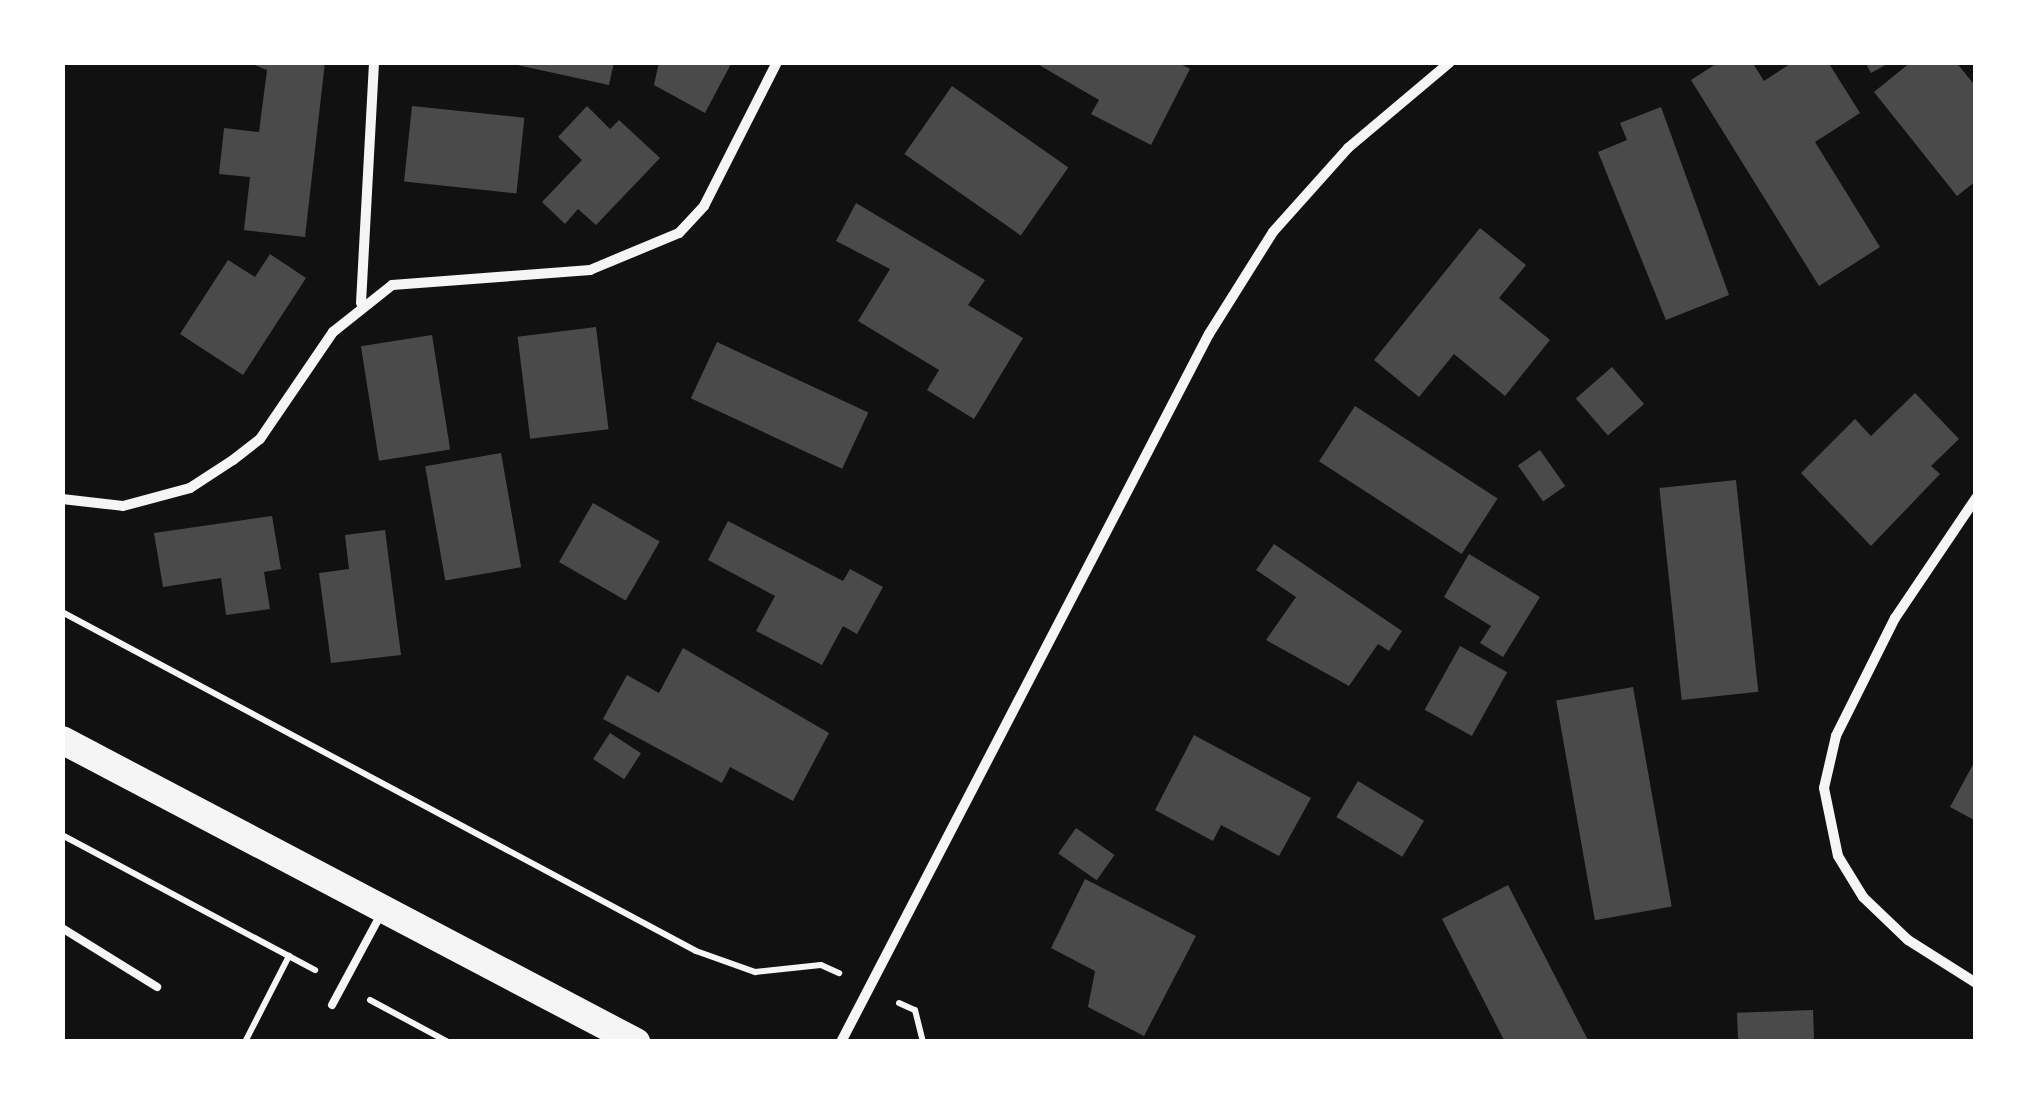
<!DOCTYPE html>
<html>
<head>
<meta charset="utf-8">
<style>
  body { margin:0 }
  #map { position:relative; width:2038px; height:1104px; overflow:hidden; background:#111; font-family:"Work Sans",sans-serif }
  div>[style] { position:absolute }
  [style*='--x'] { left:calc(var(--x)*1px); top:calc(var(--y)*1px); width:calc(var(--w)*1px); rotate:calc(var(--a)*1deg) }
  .building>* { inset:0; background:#4a4a4a; transform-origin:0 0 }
  .path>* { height:6px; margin:-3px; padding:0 3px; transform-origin:3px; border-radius:3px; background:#f5f5f5 }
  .service>* { height:8px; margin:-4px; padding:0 4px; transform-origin:4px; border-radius:4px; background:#f5f5f5 }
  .minor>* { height:10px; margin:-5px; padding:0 5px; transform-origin:5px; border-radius:5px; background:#f5f5f5 }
  .trunk>* { height:28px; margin:-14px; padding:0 14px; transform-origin:14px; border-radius:14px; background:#f5f5f5 }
  span { translate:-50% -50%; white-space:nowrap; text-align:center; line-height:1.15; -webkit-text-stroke:10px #fff; paint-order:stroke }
  .frame { position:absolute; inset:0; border:65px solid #fff; pointer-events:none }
</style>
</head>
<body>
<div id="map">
  <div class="building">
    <div style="clip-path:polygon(247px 62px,325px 62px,305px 237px,244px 230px,250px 177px,219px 174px,224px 128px,259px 132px,267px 70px)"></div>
    <div style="clip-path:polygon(503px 62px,614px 62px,609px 85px)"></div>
    <div style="clip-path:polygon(659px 62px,732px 62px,705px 113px,654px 85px)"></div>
    <div style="clip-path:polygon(1034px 62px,1177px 62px,1190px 69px,1151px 145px,1091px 114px,1099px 100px)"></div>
    <div style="clip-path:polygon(1719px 62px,1752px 62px,1764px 81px,1793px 62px,1828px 62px,1860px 113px,1815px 142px,1880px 247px,1819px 286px,1691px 80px)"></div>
    <div style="clip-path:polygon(1865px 62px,1891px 62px,1871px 73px)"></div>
    <div style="clip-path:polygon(1911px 62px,1956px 62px,1976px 87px,1976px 181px,1957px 196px,1874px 92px)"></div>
    <div style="left:952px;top:86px;width:142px;height:83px;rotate:35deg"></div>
    <div style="left:412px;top:106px;width:113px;height:76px;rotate:6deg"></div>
    <div style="clip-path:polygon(587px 106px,610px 129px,619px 120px,660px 158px,596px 225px,578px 209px,565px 224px,542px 202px,582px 160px,558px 137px)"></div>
    <div style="clip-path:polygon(1661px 107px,1729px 295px,1666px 320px,1598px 152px,1627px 140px,1620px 123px)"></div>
    <div style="clip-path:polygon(856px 203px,985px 280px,968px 305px,1023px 338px,974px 419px,927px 390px,939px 370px,858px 321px,890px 269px,836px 241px)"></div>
    <div style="clip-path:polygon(1480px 228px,1526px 265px,1499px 298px,1550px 340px,1505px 396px,1454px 354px,1419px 397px,1374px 360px)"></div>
    <div style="clip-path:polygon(270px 254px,306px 278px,243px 375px,180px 334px,228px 260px,255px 277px)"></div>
    <div style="left:596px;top:327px;width:103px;height:79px;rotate:83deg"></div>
    <div style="left:432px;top:335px;width:116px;height:72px;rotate:81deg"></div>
    <div style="left:717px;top:342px;width:167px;height:62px;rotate:25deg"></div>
    <div style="left:1612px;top:367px;width:49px;height:48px;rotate:49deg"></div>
    <div style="clip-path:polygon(1915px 393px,1959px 439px,1931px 466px,1940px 474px,1871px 546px,1801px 473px,1855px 419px,1871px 436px)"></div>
    <div style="left:1355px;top:406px;width:170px;height:66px;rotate:33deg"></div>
    <div style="left:1540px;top:450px;width:44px;height:27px;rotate:55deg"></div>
    <div style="left:501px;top:453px;width:116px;height:77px;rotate:80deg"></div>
    <div style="left:1736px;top:480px;width:213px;height:77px;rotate:84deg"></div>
    <div style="left:593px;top:503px;width:77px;height:68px;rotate:30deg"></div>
    <div style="clip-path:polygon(272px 516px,281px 569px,264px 572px,270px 609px,226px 615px,221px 578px,163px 587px,154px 533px)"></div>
    <div style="clip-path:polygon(728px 521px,843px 581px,850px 569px,883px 587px,857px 634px,843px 626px,822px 665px,756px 631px,775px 596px,708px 560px)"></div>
    <div style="clip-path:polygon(385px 530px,401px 655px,331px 663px,319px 573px,349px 569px,345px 535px)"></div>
    <div style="clip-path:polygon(1274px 544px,1402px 631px,1389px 651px,1378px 644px,1349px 686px,1266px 640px,1296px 597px,1256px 570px)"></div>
    <div style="clip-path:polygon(1469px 554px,1540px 597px,1503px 657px,1480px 643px,1491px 626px,1444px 597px)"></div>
    <div style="left:1460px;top:646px;width:54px;height:73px;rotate:29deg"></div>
    <div style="clip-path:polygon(683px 648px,829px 733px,793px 801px,730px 767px,722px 783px,603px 719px,627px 675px,659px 693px)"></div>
    <div style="left:1633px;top:687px;width:223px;height:78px;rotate:80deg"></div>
    <div style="left:610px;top:733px;width:37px;height:31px;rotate:33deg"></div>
    <div style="clip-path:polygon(1194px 735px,1311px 798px,1279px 856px,1221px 825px,1213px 841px,1155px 810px)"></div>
    <div style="clip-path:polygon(1976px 759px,1976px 821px,1950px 807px)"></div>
    <div style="left:1358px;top:781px;width:77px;height:42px;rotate:31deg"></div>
    <div style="left:1076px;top:828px;width:47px;height:31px;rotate:35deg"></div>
    <div style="clip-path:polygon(1085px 879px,1196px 936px,1144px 1036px,1088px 1007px,1095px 971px,1051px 948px)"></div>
    <div style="clip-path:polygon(1508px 885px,1589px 1042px,1505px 1042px,1442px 919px)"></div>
    <div style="left:1813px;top:1010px;width:32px;height:76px;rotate:88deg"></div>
  </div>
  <div class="path">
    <div style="--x:62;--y:612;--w:719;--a:28.13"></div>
    <div style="--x:696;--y:951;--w:63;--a:19.6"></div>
    <div style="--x:755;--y:972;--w:66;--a:-6.1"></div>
    <div style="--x:821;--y:965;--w:20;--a:24"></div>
    <div style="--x:62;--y:835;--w:287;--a:28.1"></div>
    <div style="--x:370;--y:1000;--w:89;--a:28.3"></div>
    <div style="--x:899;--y:1003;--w:17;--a:24"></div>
    <div style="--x:915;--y:1010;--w:33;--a:76"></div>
    <div style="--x:245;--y:1042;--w:97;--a:-62.9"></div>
  </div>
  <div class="service">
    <div style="--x:62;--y:928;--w:112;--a:31.8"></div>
    <div style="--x:332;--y:1005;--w:101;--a:-61.7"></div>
  </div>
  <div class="minor">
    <div style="--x:361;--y:303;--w:241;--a:-86.9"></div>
    <div style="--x:1976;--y:498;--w:145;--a:124"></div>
    <div style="--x:1895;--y:618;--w:132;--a:116.6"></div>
    <div style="--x:1836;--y:736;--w:53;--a:103"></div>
    <div style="--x:1824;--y:788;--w:69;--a:78.4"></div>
    <div style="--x:1838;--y:856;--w:48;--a:58.6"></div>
    <div style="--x:1863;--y:897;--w:62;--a:43.7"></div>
    <div style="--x:1908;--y:940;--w:80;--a:32.3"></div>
    <div style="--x:62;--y:499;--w:61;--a:6.5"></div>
    <div style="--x:123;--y:506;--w:69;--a:-15"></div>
    <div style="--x:190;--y:488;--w:51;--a:-33.1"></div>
    <div style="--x:233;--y:460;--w:34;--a:-38"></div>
    <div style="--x:260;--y:439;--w:130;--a:-55.7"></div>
    <div style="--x:333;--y:332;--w:75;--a:-38.5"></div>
    <div style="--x:392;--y:285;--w:199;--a:-4.3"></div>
    <div style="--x:590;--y:270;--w:96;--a:-22.6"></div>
    <div style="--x:679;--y:233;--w:37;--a:-47"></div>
    <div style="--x:704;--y:206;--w:161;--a:-63.1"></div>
    <div style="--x:841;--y:1042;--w:798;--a:-62.54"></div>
    <div style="--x:1209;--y:334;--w:120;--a:-57.9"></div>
    <div style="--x:1273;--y:232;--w:113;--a:-48.2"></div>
    <div style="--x:1348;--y:148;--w:133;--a:-40.1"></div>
  </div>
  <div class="trunk">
    <div style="--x:62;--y:740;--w:649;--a:27.75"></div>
  </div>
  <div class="frame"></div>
</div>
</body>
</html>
